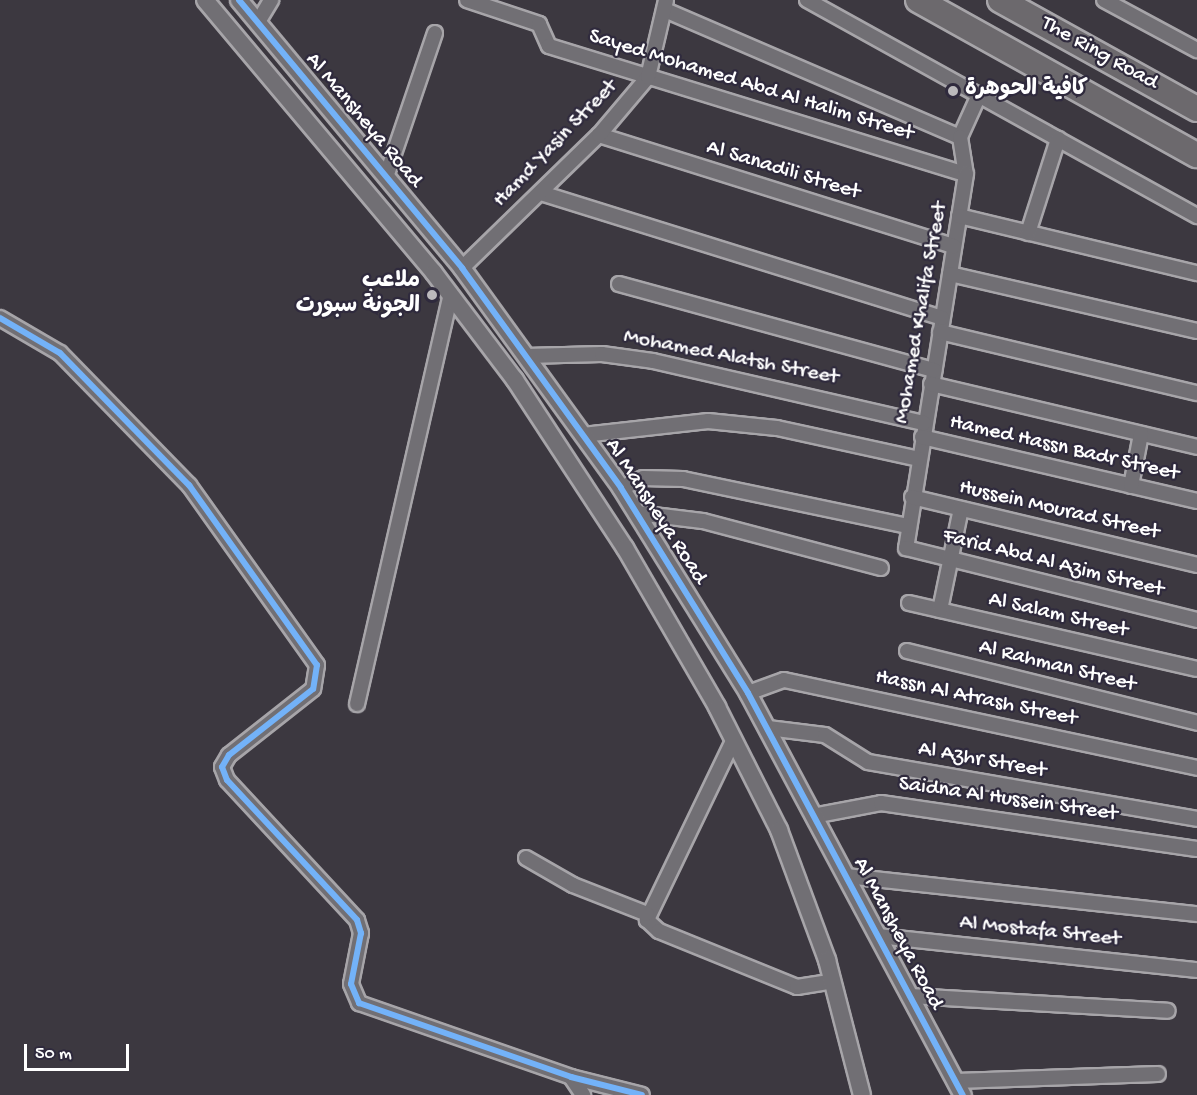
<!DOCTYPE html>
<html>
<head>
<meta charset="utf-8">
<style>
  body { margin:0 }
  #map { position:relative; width:1197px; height:1095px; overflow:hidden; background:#3c3840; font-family:"Gochi Hand","Playpen Sans Arabic",sans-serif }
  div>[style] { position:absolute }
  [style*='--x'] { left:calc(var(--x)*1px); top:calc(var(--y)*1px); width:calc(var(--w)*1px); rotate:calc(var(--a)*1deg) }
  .roads { filter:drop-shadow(2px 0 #a7a5a9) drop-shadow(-2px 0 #a7a5a9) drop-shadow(0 2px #a7a5a9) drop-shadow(0 -2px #a7a5a9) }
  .minor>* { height:14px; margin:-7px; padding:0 7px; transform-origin:7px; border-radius:7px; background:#716f74 }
  .tertiary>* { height:16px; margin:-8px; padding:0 8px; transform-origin:8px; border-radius:8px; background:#716f74 }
  .motorway>* { height:24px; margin:-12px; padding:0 12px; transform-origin:12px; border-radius:12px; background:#6c696d }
  .cycleway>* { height:6px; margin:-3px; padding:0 3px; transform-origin:3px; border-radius:3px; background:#73b2f8 }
  .dots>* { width:16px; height:16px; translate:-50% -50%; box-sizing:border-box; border:3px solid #2f2a3d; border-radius:50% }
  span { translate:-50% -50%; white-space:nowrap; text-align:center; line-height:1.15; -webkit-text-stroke:4.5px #2f2a3d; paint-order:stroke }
  .street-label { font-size:22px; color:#fff }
  .poi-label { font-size:22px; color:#fff; font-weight:700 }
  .left { translate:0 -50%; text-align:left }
  .right { translate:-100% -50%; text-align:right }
  .scale { position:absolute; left:24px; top:1044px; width:105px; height:27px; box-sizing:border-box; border:3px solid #fff; border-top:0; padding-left:8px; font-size:18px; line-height:21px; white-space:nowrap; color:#fff; -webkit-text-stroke:4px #2f2a3d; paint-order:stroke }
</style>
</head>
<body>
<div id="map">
  <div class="roads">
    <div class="minor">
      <div style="--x:467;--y:0;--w:76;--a:18.4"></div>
      <div style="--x:539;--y:24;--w:24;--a:66"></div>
      <div style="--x:549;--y:46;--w:436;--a:17.1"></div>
      <div style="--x:807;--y:0;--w:446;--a:29"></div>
      <div style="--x:1104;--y:0;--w:106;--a:28.3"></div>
      <div style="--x:665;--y:10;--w:321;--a:23.3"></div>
      <div style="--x:258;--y:22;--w:26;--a:-59"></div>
      <div style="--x:979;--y:95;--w:46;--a:114.3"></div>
      <div style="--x:960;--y:137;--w:37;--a:81"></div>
      <div style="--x:966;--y:174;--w:379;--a:99.1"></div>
      <div style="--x:906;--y:548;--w:300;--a:13.9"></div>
      <div style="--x:599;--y:135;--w:372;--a:17.4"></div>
      <div style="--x:386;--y:177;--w:152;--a:-71.2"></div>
      <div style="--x:541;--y:193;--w:420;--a:17.3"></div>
      <div style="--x:959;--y:216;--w:245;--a:13.5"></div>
      <div style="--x:1028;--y:233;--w:99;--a:-72.3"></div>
      <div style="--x:462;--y:268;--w:191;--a:-44.2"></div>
      <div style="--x:599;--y:135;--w:76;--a:-49.8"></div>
      <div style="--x:648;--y:77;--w:79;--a:-76.8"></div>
      <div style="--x:950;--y:274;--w:253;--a:13"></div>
      <div style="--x:619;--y:284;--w:327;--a:15.3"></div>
      <div style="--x:0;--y:318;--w:69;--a:30.3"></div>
      <div style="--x:60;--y:353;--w:185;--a:45.7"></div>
      <div style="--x:189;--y:485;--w:221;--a:54.6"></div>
      <div style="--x:317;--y:665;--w:24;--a:99"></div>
      <div style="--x:313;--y:689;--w:107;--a:141.8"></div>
      <div style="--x:229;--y:755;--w:14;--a:120"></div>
      <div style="--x:222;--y:767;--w:14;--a:69"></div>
      <div style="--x:227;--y:780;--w:191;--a:47.1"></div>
      <div style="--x:357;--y:920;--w:14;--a:73"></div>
      <div style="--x:361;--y:933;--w:52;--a:101.1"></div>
      <div style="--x:351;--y:984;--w:21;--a:67"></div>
      <div style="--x:359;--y:1003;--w:225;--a:19.2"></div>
      <div style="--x:571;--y:1077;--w:73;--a:14.2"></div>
      <div style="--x:940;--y:332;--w:264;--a:13.4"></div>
      <div style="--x:526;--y:356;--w:76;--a:-1.5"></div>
      <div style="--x:602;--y:354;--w:51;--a:7.8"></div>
      <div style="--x:653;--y:361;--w:278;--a:12.9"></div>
      <div style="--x:931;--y:384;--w:273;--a:13.3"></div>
      <div style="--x:583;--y:435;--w:126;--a:-6.4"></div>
      <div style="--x:708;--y:421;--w:69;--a:5.8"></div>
      <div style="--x:777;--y:428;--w:145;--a:12.3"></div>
      <div style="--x:922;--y:437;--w:282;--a:13.1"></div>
      <div style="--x:1131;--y:486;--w:53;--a:-79.1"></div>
      <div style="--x:621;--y:488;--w:24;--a:-24"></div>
      <div style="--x:643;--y:478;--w:40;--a:1.4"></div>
      <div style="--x:683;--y:479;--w:229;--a:11.8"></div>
      <div style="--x:912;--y:497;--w:293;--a:13.4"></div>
      <div style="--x:637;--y:513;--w:66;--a:6.9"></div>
      <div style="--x:703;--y:521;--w:184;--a:14.8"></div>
      <div style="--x:909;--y:603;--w:295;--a:12.9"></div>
      <div style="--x:940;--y:610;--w:103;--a:-78.3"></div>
      <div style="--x:907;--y:651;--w:299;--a:13.9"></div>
      <div style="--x:748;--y:693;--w:38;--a:-20"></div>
      <div style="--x:784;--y:680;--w:422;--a:12"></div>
      <div style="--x:357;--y:704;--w:420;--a:-77.1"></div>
      <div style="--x:768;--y:728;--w:57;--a:7"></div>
      <div style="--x:825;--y:735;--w:51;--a:32.1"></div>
      <div style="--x:868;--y:762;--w:334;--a:9.8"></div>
      <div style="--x:733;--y:741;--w:199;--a:115.7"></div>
      <div style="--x:647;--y:920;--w:16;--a:43"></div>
      <div style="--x:659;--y:931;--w:149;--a:22.1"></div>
      <div style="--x:797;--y:987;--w:36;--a:-9"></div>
      <div style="--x:813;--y:816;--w:69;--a:-10.8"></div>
      <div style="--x:881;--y:803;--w:319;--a:8.3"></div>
      <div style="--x:526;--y:858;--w:54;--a:29.9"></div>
      <div style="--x:573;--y:885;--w:79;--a:21.4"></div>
      <div style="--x:846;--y:876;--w:353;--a:6.2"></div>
      <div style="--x:878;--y:936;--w:321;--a:6.1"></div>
      <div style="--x:910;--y:996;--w:258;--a:3.3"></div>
      <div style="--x:571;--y:1077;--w:22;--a:56"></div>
      <div style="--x:956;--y:1081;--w:202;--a:-2"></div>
    </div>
    <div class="tertiary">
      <div style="--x:205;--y:0;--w:356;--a:50"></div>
      <div style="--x:434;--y:273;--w:134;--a:52.9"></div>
      <div style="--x:515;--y:380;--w:201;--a:56.8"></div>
      <div style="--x:625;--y:548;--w:184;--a:59.9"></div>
      <div style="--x:717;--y:707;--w:138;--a:63.2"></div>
      <div style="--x:779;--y:830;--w:139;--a:69.7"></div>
      <div style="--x:827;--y:960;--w:139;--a:75.5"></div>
      <div style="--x:239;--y:0;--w:349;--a:50.2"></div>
      <div style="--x:462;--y:268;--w:271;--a:54.1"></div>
      <div style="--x:621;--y:488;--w:241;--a:58.2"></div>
      <div style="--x:748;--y:693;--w:456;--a:61.9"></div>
    </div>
    <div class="motorway">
      <div style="--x:918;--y:0;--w:319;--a:29.1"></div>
      <div style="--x:1000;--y:0;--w:225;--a:29"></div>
    </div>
  </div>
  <div class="cycleway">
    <div style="--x:239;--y:0;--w:349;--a:50.2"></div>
    <div style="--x:462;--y:268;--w:271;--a:54.1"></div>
    <div style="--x:621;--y:488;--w:241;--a:58.2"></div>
    <div style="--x:748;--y:693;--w:456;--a:61.9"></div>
    <div style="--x:0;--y:318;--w:69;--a:30.3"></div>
    <div style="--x:60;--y:353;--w:185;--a:45.7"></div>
    <div style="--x:189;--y:485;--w:221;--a:54.6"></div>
    <div style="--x:317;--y:665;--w:24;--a:99"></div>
    <div style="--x:313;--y:689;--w:107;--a:141.8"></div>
    <div style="--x:229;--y:755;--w:14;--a:120"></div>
    <div style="--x:222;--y:767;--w:14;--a:69"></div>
    <div style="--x:227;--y:780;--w:191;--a:47.1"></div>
    <div style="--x:357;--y:920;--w:14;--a:73"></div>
    <div style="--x:361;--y:933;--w:52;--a:101.1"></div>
    <div style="--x:351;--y:984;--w:21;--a:67"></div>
    <div style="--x:359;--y:1003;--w:225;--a:19.2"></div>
    <div style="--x:571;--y:1077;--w:73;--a:14.2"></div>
  </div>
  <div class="dots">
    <div style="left:953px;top:91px;background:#bbb9bc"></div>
    <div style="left:432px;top:295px;background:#bbb9bc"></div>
  </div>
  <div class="street-label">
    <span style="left:1099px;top:54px;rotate:29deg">The Ring Road</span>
    <span style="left:751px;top:86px;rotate:17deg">Sayed Mohamed Abd Al Halim Street</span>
    <span style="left:363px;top:121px;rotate:50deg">Al Mansheya Road</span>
    <span style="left:556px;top:144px;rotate:-46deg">Hamd Yasin Street</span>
    <span style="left:783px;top:171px;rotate:17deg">Al Sanadili Street</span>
    <span style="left:922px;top:313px;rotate:-80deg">Mohamed Khalifa Street</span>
    <span style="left:731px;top:358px;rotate:11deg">Mohamed Alatsh Street</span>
    <span style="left:1064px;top:449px;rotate:13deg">Hamed Hassn Badr Street</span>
    <span style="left:1059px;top:511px;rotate:13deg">Hussein Mourad Street</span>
    <span style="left:655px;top:512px;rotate:57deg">Al Mansheya Road</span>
    <span style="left:1053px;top:564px;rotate:14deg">Farid Abd Al Azim Street</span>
    <span style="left:1058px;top:616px;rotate:13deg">Al Salam Street</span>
    <span style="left:1057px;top:667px;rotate:14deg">Al Rahman Street</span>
    <span style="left:976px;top:699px;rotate:12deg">Hassn Al Atrash Street</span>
    <span style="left:982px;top:761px;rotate:10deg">Al Azhr Street</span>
    <span style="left:1008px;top:800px;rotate:8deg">Saidna Al Hussein Street</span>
    <span style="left:1040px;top:932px;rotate:6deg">Al Mostafa Street</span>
    <span style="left:897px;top:934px;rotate:62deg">Al Mansheya Road</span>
  </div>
  <div class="poi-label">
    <span class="left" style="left:965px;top:91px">كافية الحوهرة</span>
    <span class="right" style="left:420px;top:295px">ملاعب<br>الجونة سبورت</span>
  </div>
  <div class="scale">50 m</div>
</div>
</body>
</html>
